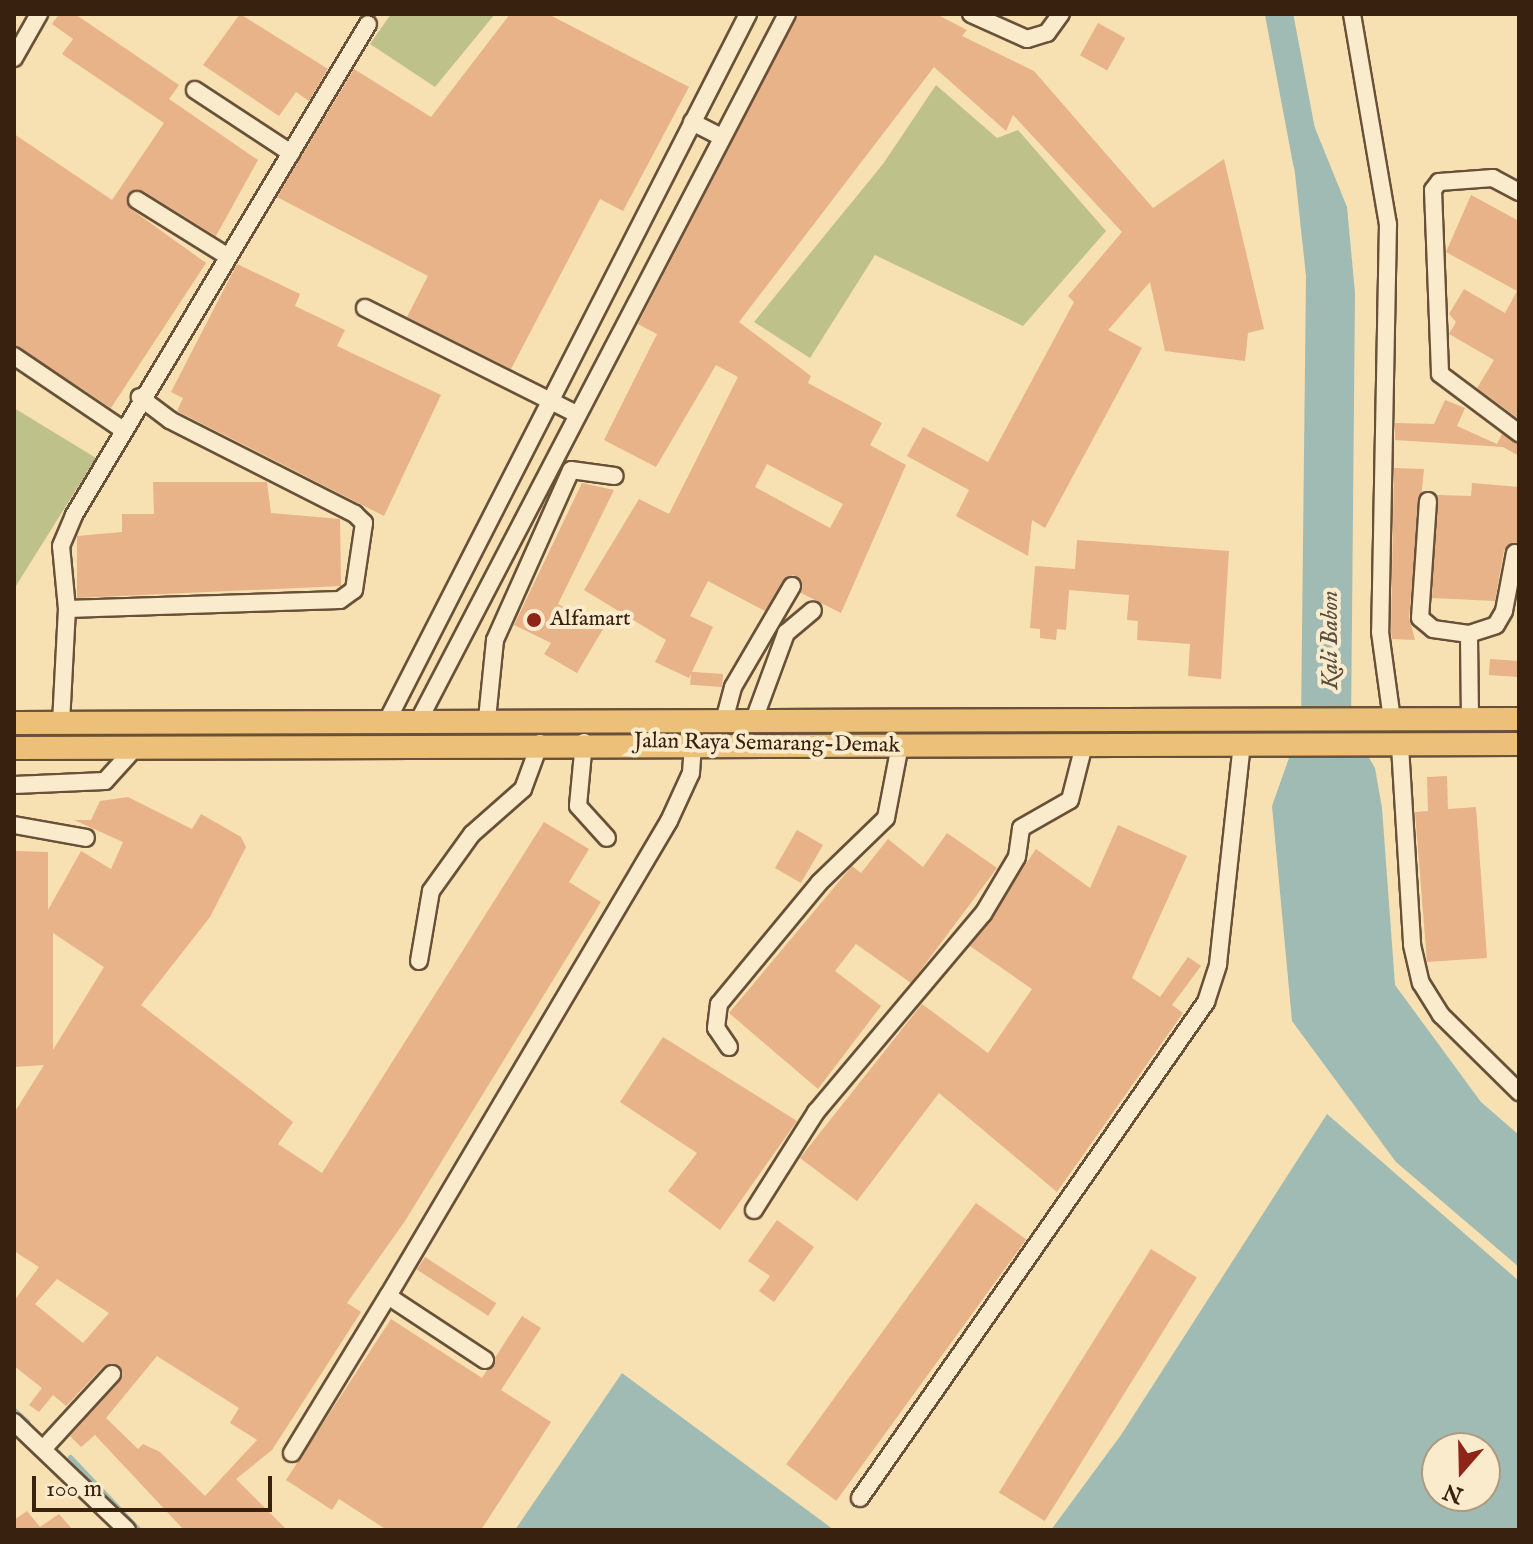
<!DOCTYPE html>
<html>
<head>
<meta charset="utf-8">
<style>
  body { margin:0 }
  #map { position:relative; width:1533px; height:1544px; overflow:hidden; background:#f7e0b1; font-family:"IM FELL English",serif }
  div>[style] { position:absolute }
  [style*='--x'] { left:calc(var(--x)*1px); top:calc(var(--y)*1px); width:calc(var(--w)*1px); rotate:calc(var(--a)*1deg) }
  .green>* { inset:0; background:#bec28a }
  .water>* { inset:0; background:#9fbbb4 }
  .stream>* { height:5px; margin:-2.5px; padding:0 2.5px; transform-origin:2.5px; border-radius:2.5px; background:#9fbbb4 }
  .river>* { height:28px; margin:-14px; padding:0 14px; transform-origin:14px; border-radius:14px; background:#9fbbb4 }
  .building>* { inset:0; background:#e8b389; transform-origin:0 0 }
  .roads { filter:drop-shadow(2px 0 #685138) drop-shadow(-2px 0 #685138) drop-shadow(0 2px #685138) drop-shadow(0 -2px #685138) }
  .minor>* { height:16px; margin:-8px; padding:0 8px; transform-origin:8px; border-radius:8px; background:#faebcc }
  .highway>* { height:22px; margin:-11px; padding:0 11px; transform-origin:11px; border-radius:11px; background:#ecc078 }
  .dots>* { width:22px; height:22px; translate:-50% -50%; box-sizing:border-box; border:4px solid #faebcc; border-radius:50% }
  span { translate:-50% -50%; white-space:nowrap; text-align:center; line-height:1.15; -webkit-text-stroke:8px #faebcc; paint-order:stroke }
  .poi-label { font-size:22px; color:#39210f }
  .left { translate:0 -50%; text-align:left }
  .street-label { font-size:22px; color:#39210f }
  .water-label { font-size:24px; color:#584f41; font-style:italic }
  .frame { position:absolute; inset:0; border:16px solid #39210f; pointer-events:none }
  .north { position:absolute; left:1421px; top:1432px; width:80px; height:80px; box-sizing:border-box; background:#faebcc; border:2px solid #ad9a80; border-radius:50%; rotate:200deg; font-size:22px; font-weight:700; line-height:32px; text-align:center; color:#39210f }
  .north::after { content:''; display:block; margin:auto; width:28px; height:36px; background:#8f2418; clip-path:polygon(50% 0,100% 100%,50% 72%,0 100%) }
  .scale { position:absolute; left:32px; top:1476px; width:240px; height:36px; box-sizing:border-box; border:4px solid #39210f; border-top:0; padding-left:10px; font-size:24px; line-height:28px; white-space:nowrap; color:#39210f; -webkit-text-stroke:6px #faebcc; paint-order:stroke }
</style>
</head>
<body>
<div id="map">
  <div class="green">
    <div style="clip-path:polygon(391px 14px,495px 14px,435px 87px,370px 44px)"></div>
    <div style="clip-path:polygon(936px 85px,997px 138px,1018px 130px,1106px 231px,1023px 326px,875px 255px,810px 358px,754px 322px,883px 164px)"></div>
    <div style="clip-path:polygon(14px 408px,96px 458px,14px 589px)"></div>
  </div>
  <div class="water">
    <div style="clip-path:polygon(1313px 123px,1347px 207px,1355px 293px,1351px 727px,1375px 768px,1382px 808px,1395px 985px,1481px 1102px,1519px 1135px,1519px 1267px,1396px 1162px,1292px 1021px,1272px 806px,1301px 724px,1306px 276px,1290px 127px)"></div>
    <div style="clip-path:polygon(evenodd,1327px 1114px,1519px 1281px,1519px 1530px,1051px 1530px,1121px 1435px,1327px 1114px,1437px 1448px,1485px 1448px,1485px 1496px,1437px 1496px,1437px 1448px)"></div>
    <div style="clip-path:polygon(622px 1373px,834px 1530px,515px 1530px)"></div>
  </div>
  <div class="stream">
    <div style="--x:14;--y:1410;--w:18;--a:41"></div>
    <div style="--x:70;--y:1457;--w:100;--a:46.6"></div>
  </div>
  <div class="river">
    <div style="--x:1279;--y:14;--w:151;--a:79.3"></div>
  </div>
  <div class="building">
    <div style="clip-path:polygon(59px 14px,75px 14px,179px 85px,169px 99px,258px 160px,216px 236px,143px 191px,127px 195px,131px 209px,206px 263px,111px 408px,14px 344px,14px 134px,112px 200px,164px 123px,62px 54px,73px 39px,52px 24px)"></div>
    <div style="clip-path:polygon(240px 14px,328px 69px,309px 101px,296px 92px,279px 116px,203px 65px)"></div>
    <div style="clip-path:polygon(510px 14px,548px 14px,689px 87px,623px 211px,600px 199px,511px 369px,407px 317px,428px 276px,277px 197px,354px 69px,431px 117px)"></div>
    <div style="clip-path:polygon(evenodd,798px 14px,936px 14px,967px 30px,962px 36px,1034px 71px,1153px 208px,1224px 159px,1264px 329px,1248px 333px,1245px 361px,1165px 351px,1150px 282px,1108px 330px,1142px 348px,1045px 528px,1032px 520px,1028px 556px,956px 516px,969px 490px,907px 456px,923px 427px,988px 462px,1074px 302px,1068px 296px,1122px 232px,1013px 115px,1006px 131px,934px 67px,739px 322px,811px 376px,808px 383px,882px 423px,870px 445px,906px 465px,841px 613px,801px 593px,802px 581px,793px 575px,765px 611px,708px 581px,690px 616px,713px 627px,689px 678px,655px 662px,666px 640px,584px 590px,639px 499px,669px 514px,738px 377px,716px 365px,656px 467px,604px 440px,657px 334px,638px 324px,798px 14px,767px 464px,843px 504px,830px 528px,755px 487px,767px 464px)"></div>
    <div style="left:1098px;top:23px;width:31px;height:37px;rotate:29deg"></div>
    <div style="clip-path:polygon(1471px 195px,1519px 221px,1519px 419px,1477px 388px,1494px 360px,1449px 334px,1456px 322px,1449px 314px,1464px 289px,1505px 313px,1517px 291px,1446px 252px)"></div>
    <div style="clip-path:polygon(237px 264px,300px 294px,295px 306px,345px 330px,337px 346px,441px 395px,384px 516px,177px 411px,183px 398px,171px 392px)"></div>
    <div style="clip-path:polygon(1445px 400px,1465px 408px,1457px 426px,1497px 444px,1502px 434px,1519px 444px,1519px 456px,1503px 447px,1395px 440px,1395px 423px,1434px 424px)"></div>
    <div style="clip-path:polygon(1394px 468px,1424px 469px,1409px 617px,1415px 640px,1392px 639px,1391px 631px)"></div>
    <div style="clip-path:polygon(153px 482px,267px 482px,271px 513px,340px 519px,341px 586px,77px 598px,77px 536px,122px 532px,122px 514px,154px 514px)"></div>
    <div style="clip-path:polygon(582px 483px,614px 490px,558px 604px,603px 629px,577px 673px,544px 654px,551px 643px,514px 625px)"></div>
    <div style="clip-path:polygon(1472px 483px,1519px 487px,1519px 543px,1504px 550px,1495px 601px,1432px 598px,1437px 495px,1471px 496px)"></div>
    <div style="clip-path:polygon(1077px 540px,1229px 551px,1221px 679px,1188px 676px,1190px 644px,1137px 640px,1138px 621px,1127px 620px,1129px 595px,1069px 590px,1066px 630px,1057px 629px,1056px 640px,1040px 638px,1040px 629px,1030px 628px,1035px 566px,1075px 569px)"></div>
    <div style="left:1490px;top:659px;width:29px;height:16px;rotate:4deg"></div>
    <div style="left:723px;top:674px;width:13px;height:32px;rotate:94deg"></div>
    <div style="clip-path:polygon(1447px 776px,1448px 809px,1476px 807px,1487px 958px,1427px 962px,1415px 812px,1428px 811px,1427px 777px)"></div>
    <div style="clip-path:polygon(evenodd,128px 797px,192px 829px,201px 814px,241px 837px,246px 847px,210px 917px,141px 1005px,293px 1122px,278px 1144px,322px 1173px,544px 822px,589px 849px,569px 882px,601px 902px,405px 1221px,347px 1303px,361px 1312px,272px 1450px,236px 1479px,287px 1530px,184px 1530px,95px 1435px,81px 1447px,70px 1436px,120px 1381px,119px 1365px,104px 1366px,66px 1406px,53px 1395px,39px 1412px,29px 1405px,42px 1388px,14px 1366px,14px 1301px,39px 1267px,14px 1251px,14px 1113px,44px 1065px,14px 1067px,14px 851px,48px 852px,48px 910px,81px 851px,111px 869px,123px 842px,74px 820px,91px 820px,100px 801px,128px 797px,53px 933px,104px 967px,53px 1050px,53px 933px,128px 797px,57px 1279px,109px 1313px,83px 1343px,35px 1304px,57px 1279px,128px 797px,157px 1356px,239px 1408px,230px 1423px,257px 1440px,205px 1496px,160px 1452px,143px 1444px,138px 1449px,106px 1418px,157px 1356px)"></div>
    <div style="clip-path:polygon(1118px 825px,1187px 856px,1132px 978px,1160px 997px,1188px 957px,1201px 966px,1172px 1005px,1183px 1013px,1057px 1192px,939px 1093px,857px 1201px,800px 1158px,922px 1004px,988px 1053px,1032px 989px,970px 946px,1036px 849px,1090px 888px)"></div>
    <div style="left:797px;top:830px;width:30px;height:44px;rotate:30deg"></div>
    <div style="clip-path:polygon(947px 833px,997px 868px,911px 983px,856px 944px,835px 971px,881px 1006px,818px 1089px,729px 1013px,852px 866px,861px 873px,888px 839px,923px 867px)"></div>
    <div style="clip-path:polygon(663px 1037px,797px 1121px,720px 1230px,668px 1191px,697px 1153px,620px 1102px)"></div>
    <div style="left:976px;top:1203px;width:62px;height:323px;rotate:36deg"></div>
    <div style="clip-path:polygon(777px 1220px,814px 1247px,774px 1302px,759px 1291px,770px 1276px,748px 1261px)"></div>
    <div style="left:1151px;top:1249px;width:54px;height:287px;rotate:32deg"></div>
    <div style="left:425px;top:1257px;width:85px;height:15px;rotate:33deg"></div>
    <div style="clip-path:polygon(522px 1316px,541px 1328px,501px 1390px,551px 1422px,481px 1530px,387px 1530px,339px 1499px,332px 1510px,286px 1480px,391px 1319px,482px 1378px)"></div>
    <div style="clip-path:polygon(27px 1511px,40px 1527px,59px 1514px,73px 1530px,14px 1530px,14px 1520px)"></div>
  </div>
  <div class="roads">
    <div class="minor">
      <div style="--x:971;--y:14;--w:61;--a:24.1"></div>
      <div style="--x:1027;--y:39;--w:21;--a:-17"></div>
      <div style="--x:1047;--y:33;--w:24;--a:-54"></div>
      <div style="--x:1352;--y:14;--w:213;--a:80.3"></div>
      <div style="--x:1388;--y:224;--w:408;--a:91.1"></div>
      <div style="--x:1380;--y:632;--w:89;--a:82.2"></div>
      <div style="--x:14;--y:58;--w:51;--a:-60.4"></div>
      <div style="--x:195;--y:90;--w:115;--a:33.3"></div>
      <div style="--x:692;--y:122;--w:33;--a:27"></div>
      <div style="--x:1519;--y:192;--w:30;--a:-152"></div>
      <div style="--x:1493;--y:178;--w:54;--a:175.8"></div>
      <div style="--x:1439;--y:182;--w:10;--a:127"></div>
      <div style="--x:1433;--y:190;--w:184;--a:87.8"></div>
      <div style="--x:1440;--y:374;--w:99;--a:36.8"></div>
      <div style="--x:137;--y:200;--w:106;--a:31.9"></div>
      <div style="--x:365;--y:308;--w:235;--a:26.6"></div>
      <div style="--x:14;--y:356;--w:130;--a:34.1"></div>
      <div style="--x:1428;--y:501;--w:117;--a:93.9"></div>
      <div style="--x:1420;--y:618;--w:17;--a:40"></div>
      <div style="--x:1433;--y:629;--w:36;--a:8"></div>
      <div style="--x:67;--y:609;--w:63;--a:-95.4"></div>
      <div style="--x:61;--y:546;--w:34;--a:-67"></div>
      <div style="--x:74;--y:515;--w:572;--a:-59.09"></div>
      <div style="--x:725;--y:717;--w:31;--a:-75"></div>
      <div style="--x:733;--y:687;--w:117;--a:-59.7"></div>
      <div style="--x:755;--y:717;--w:90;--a:-69.7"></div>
      <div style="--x:786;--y:633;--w:35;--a:-40"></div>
      <div style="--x:487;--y:719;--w:79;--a:-84.2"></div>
      <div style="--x:495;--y:640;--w:186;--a:-65.9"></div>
      <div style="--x:571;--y:470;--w:44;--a:7.8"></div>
      <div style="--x:1470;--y:719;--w:85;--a:-90.7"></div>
      <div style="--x:1469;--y:634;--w:28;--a:-18"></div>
      <div style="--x:1496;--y:625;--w:16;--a:-60"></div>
      <div style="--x:1504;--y:611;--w:59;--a:-79.3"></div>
      <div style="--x:419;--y:720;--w:796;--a:-62.47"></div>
      <div style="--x:387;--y:721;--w:794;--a:-62.95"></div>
      <div style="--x:61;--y:723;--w:114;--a:-87"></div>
      <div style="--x:67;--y:609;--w:273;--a:-1.9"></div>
      <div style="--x:340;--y:600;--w:17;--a:-36"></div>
      <div style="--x:354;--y:590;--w:68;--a:-81.5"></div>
      <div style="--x:364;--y:523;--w:13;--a:-135"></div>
      <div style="--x:355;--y:514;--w:208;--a:-153.1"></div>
      <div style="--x:170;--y:420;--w:38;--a:-143"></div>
      <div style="--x:584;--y:742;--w:64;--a:95.4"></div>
      <div style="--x:578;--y:806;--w:43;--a:47.8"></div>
      <div style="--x:1400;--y:746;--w:199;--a:86.5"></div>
      <div style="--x:1412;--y:945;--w:39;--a:77"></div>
      <div style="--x:1421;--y:983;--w:38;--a:58"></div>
      <div style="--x:1441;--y:1015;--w:110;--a:44.6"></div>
      <div style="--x:14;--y:785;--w:91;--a:-2.5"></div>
      <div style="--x:105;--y:781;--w:45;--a:-47.7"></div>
      <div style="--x:14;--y:825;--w:73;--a:10.2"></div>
      <div style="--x:419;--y:961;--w:71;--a:-80.3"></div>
      <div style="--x:431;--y:891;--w:70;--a:-54.3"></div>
      <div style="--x:472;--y:834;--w:68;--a:-41.4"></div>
      <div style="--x:523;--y:789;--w:49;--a:-69.7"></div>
      <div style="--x:729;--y:1047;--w:23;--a:-124"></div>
      <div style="--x:716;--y:1028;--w:24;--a:-83"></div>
      <div style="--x:719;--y:1004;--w:157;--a:-50.4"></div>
      <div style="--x:819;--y:883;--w:93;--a:-44.1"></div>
      <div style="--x:886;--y:818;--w:74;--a:-79.1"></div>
      <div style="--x:754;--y:1210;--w:116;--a:-57.7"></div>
      <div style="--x:816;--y:1112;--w:259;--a:-49.9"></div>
      <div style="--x:983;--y:914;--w:66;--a:-59.2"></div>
      <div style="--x:1017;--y:857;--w:29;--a:-82"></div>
      <div style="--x:1021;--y:828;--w:56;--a:-29.7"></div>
      <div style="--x:1070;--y:800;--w:53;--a:-75.7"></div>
      <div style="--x:485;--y:1360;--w:116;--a:-146.6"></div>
      <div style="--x:388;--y:1296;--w:552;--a:-59.39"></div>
      <div style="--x:669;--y:821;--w:53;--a:-65.4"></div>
      <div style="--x:691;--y:773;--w:31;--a:-86"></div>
      <div style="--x:14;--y:1422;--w:156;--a:43.7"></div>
      <div style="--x:43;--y:1449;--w:102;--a:-47.4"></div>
      <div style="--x:292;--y:1453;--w:184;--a:-58.6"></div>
      <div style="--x:860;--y:1498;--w:605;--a:-55.1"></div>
      <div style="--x:1206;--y:1002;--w:40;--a:-72"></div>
      <div style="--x:1218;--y:964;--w:221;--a:-83.8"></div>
    </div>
    <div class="highway">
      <div style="--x:14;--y:723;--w:1505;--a:-0.15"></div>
      <div style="--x:14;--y:748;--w:1505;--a:-0.15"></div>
    </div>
  </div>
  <div class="dots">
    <div style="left:534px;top:620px;background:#8f2418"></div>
  </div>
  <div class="poi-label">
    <span class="left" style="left:550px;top:620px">Alfamart</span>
  </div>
  <div class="street-label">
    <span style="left:767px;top:744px;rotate:1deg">Jalan Raya Semarang-Demak</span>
  </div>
  <div class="water-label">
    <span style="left:1331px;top:640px;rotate:-90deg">Kali Babon</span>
  </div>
  <div class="frame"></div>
  <div class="north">N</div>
  <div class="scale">100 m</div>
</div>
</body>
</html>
